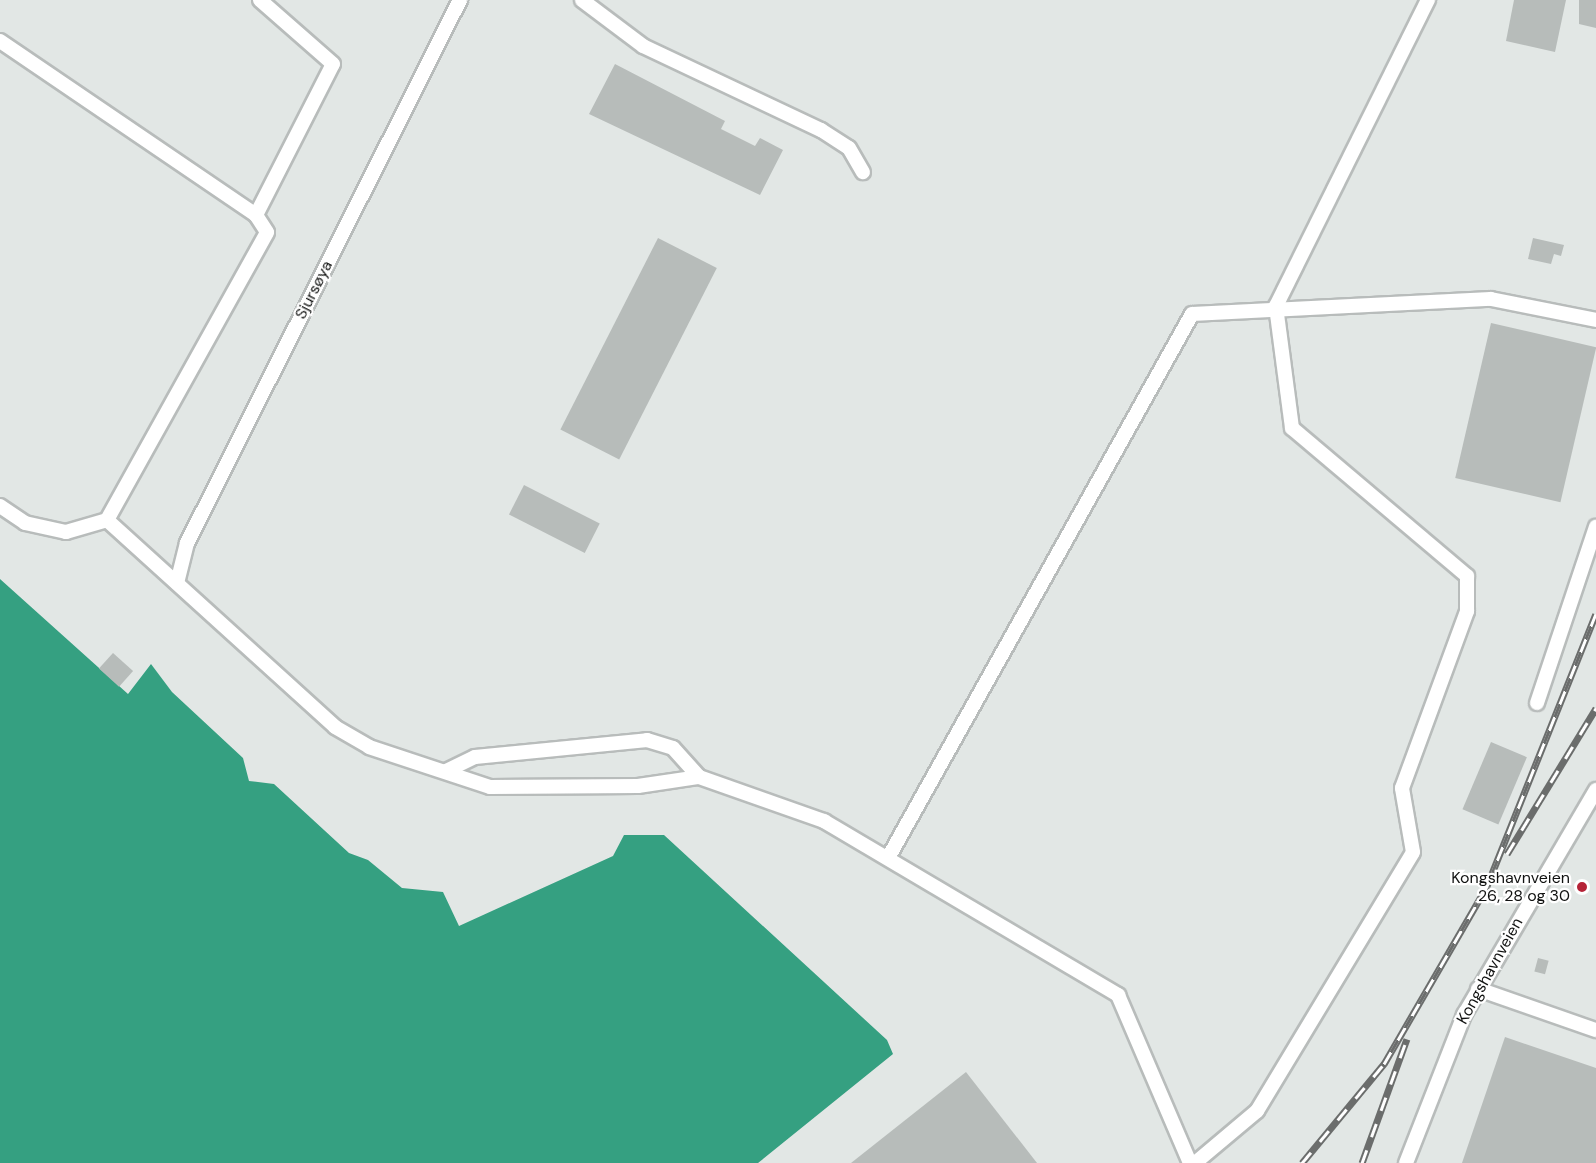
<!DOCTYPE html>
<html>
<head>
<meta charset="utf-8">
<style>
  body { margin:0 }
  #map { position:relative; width:1596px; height:1163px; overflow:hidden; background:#e2e7e5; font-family:"DM Sans",sans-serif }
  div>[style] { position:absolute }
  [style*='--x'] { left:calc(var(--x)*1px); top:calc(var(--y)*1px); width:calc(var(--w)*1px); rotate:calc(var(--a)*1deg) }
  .water>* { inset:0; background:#35a081 }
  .building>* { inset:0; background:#b7bcba; transform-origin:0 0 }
  .roads { filter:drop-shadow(2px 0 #b8bcbb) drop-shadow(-2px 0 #b8bcbb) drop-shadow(0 2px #b8bcbb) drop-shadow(0 -2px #b8bcbb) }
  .lane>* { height:14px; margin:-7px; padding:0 7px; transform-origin:7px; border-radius:7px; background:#fff }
  .rail>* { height:7px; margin-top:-3.5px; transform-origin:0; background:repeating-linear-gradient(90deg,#fff 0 14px,#6b6d6c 0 28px); box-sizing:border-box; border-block:2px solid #6b6d6c }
  .dots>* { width:16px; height:16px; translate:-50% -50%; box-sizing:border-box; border:3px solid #fff; border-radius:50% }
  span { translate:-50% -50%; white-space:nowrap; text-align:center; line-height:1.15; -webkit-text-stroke:4.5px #fff; paint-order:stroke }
  .street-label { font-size:16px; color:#111211 }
  .poi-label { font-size:16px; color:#111211 }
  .right { translate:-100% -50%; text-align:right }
</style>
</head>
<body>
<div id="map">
  <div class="water">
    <div style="clip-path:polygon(0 579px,128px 694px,151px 664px,172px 692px,243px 758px,249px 781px,274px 784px,349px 853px,368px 860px,402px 888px,443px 892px,459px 926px,613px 856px,624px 835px,664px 835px,887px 1040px,893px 1054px,758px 1163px,0 1163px)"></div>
  </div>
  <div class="building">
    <div style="clip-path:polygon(1514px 0,1566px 0,1555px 52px,1506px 41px)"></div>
    <div style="clip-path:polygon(1579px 0,1596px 0,1596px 28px,1579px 24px)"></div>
    <div style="clip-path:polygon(615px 64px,725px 121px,721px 129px,755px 146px,760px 138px,783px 150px,760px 195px,589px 114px)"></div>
    <div style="left:658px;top:238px;width:66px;height:215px;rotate:27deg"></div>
    <div style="clip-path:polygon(1533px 238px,1564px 245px,1561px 256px,1554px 254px,1551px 264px,1528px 259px)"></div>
    <div style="left:1491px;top:323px;width:108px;height:159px;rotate:13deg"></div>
    <div style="left:524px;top:485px;width:85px;height:33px;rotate:27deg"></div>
    <div style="left:113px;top:653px;width:27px;height:21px;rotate:42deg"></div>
    <div style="left:1491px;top:742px;width:39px;height:73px;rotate:23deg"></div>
    <div style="left:1538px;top:958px;width:11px;height:14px;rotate:15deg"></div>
    <div style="clip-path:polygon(1505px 1037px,1596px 1068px,1596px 1163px,1462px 1163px)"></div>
    <div style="clip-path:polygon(966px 1072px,1037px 1163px,851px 1163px)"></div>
  </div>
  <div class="roads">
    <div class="lane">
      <div style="--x:582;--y:0;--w:76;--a:37"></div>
      <div style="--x:643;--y:46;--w:197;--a:25.3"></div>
      <div style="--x:821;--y:130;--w:33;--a:33"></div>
      <div style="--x:849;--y:148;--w:28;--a:60"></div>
      <div style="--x:0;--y:41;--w:310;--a:34.2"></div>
      <div style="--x:256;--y:215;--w:169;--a:-63"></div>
      <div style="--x:333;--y:64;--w:97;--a:-138.8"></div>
      <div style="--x:0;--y:506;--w:30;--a:34"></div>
      <div style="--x:25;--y:523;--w:42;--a:12.4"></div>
      <div style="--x:66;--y:532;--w:43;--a:-16.3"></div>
      <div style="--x:107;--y:520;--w:329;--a:-60.9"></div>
      <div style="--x:267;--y:232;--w:20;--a:-123"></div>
      <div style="--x:107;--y:520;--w:308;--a:42.2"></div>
      <div style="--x:335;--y:727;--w:39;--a:30"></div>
      <div style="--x:369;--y:747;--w:127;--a:18.3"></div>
      <div style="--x:490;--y:787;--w:148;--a:-0.4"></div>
      <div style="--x:638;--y:786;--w:62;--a:-8.4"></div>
      <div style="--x:177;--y:583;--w:41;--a:-76"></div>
      <div style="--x:187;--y:543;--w:608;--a:-63.31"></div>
      <div style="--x:1537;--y:703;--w:186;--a:-71.5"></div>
      <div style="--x:446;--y:771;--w:32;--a:-26"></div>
      <div style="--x:475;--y:757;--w:173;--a:-5.6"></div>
      <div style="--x:647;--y:740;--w:27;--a:17"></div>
      <div style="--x:673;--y:748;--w:39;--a:48"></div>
      <div style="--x:699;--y:777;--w:133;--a:19.4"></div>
      <div style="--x:824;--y:821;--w:342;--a:30.6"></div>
      <div style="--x:1118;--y:995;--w:183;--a:66.8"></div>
      <div style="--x:888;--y:858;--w:623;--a:-60.8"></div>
      <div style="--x:1192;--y:314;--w:299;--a:-2.9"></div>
      <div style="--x:1491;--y:299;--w:107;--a:11.3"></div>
      <div style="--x:1478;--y:989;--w:125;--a:19.2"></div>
      <div style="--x:1195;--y:1163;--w:81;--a:-40"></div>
      <div style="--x:1257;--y:1111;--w:302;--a:-58.9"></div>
      <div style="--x:1413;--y:852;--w:65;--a:-99.8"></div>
      <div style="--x:1402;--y:788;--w:189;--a:-69.8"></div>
      <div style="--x:1467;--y:611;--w:35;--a:-90"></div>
      <div style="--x:1467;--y:576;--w:229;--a:-139.8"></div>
      <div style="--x:1292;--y:428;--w:123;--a:-97.5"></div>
      <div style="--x:1276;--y:306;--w:342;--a:-63.6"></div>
      <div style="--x:1406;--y:1163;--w:159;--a:-68.6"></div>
      <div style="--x:1464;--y:1015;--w:261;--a:-59.6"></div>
    </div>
  </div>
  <div class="rail">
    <div style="--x:1507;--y:854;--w:171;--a:-58.6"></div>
    <div style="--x:1302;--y:1163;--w:129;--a:-50.4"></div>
    <div style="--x:1384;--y:1064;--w:206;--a:-59.9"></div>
    <div style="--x:1487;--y:886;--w:293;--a:-68.2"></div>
    <div style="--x:1362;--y:1163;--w:132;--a:-70.1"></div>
  </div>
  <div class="dots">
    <div style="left:1582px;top:887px;background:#b52337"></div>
  </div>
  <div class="street-label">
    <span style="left:314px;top:290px;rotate:-63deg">Sjursøya</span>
    <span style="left:1490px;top:971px;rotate:-61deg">Kongshavnveien</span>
  </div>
  <div class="poi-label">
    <span class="right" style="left:1570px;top:887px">Kongshavnveien<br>26, 28 og 30</span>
  </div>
</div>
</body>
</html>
